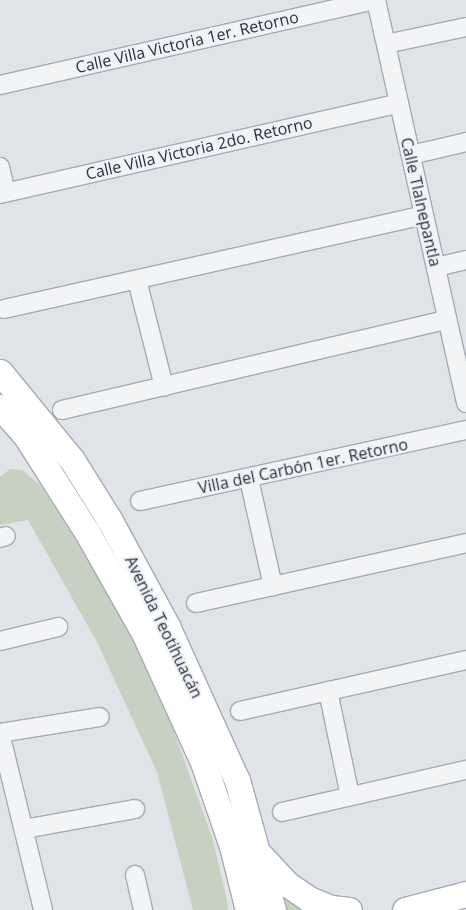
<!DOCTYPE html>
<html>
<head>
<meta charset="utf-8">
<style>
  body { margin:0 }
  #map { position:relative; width:466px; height:910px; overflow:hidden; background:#e0e3e8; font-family:"Open Sans",sans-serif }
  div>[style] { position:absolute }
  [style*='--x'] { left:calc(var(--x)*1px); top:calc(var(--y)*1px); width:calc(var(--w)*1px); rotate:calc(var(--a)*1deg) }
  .green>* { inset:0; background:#c6d1c2 }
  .roads { filter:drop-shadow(1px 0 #a6aab2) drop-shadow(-1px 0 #a6aab2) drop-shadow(0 1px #a6aab2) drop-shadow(0 -1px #a6aab2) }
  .street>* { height:18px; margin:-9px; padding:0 9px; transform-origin:9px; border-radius:9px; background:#f2f4f6 }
  .secondary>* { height:25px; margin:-12.5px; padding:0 12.5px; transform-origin:12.5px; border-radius:12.5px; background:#fff }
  span { translate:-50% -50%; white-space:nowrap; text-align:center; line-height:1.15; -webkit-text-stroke:4.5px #eff2f6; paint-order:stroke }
  .street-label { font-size:16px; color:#2a313e }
</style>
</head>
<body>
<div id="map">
  <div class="green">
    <div style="clip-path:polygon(10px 469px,22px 470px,40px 485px,65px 522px,127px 628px,173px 729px,212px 837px,227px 900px,228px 910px,193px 910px,157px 772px,97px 642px,28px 520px,0 525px,0 477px)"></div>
    <div style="clip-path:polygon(285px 891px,313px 910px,277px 910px,274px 893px)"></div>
  </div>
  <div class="roads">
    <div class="street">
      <div style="--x:376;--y:0;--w:413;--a:77.4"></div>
      <div style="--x:386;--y:44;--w:82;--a:-12"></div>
      <div style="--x:0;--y:85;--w:383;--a:-12.8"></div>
      <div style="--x:411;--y:155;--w:57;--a:-13.3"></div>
      <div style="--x:0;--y:167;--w:26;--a:77"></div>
      <div style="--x:0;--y:194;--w:409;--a:-12.8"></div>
      <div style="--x:436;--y:267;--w:31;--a:-13"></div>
      <div style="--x:137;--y:280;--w:110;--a:75.8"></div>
      <div style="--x:4;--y:309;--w:430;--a:-12.6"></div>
      <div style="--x:62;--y:410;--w:395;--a:-13.2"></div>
      <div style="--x:249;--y:479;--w:110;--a:77.4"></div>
      <div style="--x:140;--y:501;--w:334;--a:-12.3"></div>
      <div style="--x:0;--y:538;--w:6;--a:-18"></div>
      <div style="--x:196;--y:603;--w:277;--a:-12.5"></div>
      <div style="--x:0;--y:641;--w:60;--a:-13.6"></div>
      <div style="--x:328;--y:691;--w:107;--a:78.2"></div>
      <div style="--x:240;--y:711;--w:232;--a:-12.7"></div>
      <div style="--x:0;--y:733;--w:182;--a:76.3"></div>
      <div style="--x:0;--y:733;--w:101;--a:-9.1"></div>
      <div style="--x:282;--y:812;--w:189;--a:-12.9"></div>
      <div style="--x:24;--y:829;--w:113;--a:-10.2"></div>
      <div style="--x:135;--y:875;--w:36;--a:77"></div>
    </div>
    <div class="secondary">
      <div style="--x:0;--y:372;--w:114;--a:50.7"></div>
      <div style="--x:72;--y:460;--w:70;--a:57.9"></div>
      <div style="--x:109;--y:519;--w:122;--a:61.5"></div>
      <div style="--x:167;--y:626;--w:169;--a:65.6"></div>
      <div style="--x:237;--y:780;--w:135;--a:74.5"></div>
      <div style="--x:0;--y:407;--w:39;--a:48"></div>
      <div style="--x:26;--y:436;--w:114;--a:57.6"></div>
      <div style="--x:87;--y:532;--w:118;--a:60.6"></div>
      <div style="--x:145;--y:635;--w:140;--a:65.5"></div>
      <div style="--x:203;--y:762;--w:89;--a:71"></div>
      <div style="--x:232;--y:846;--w:66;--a:76"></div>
      <div style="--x:261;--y:856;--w:38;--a:47"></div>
      <div style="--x:287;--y:884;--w:27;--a:34"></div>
      <div style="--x:309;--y:899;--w:24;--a:22"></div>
      <div style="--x:331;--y:908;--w:18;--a:6"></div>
      <div style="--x:405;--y:910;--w:63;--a:-14.7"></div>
    </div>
  </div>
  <div class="street-label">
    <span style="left:187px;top:42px;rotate:-13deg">Calle Villa Victoria 1er. Retorno</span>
    <span style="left:199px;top:148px;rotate:-13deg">Calle Villa Victoria 2do. Retorno</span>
    <span style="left:421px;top:202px;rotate:77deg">Calle Tlalnepantla</span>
    <span style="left:303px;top:466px;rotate:-12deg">Villa del Carbón 1er. Retorno</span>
    <span style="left:164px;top:627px;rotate:64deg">Avenida Teotihuacán</span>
  </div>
</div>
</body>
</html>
